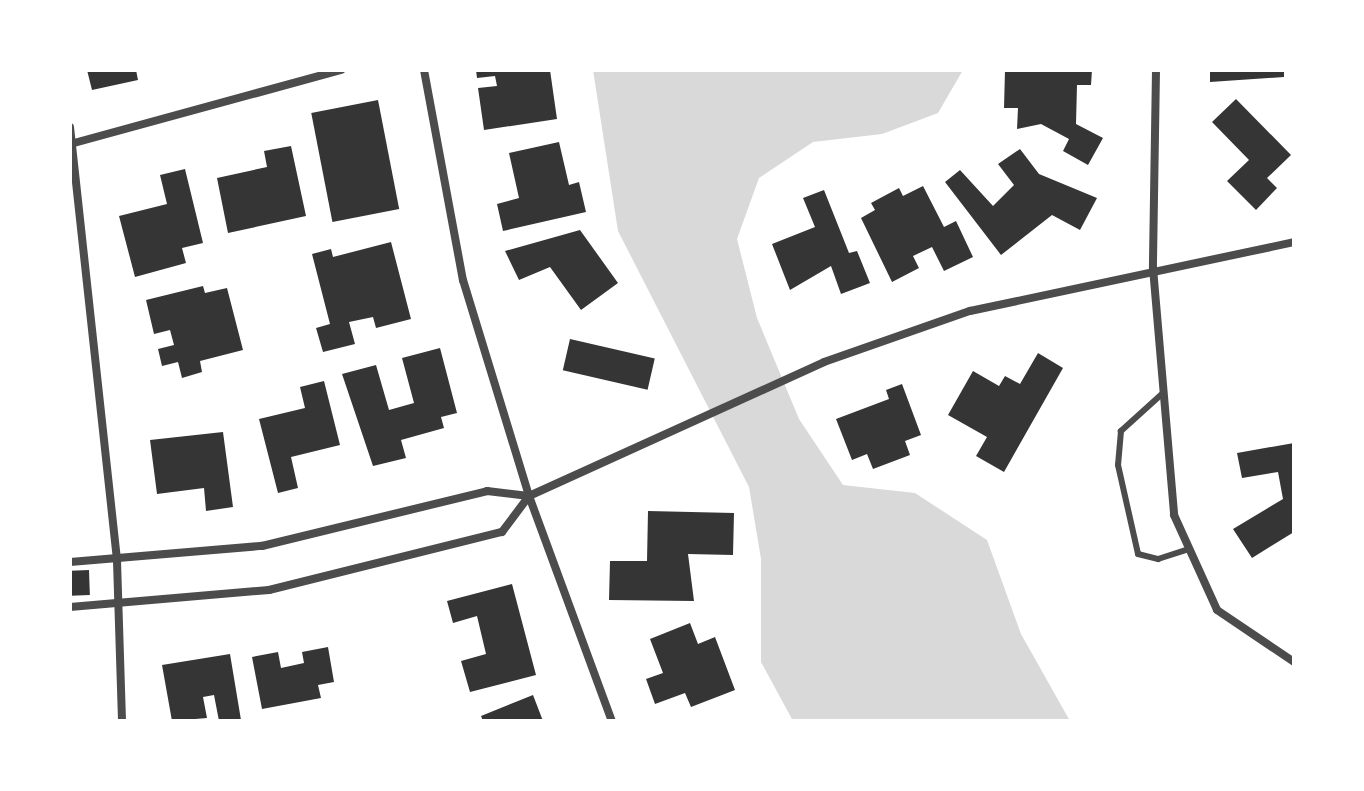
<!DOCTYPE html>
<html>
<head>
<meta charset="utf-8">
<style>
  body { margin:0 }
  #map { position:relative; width:1364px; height:791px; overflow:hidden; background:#fff; font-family:"Varela Round",sans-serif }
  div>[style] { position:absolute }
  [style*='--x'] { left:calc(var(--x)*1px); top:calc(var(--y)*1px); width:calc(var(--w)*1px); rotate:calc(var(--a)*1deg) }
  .water>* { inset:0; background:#d9d9d9 }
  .building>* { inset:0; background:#353535; transform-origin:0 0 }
  .service>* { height:6px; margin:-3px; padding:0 3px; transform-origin:3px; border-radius:3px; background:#4c4c4c }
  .minor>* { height:8px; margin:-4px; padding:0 4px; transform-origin:4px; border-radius:4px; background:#4c4c4c }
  span { translate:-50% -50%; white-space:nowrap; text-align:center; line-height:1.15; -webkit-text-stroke:8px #fff; paint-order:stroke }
  .frame { position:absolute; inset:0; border:72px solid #fff; pointer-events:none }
</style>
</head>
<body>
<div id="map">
  <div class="water">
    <div style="clip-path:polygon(593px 70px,963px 70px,938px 113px,882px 134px,813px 142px,759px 178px,737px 239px,757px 318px,799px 419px,843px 485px,915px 493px,987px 540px,1021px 634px,1070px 721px,793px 721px,761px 662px,761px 559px,749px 487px,618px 231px)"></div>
  </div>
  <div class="building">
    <div style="clip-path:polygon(87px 70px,136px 70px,138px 80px,92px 90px)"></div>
    <div style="clip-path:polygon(476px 70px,550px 70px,557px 119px,484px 130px,478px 88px,497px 86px,495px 76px,477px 78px)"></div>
    <div style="clip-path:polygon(1005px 70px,1092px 70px,1091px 85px,1077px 85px,1076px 124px,1103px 138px,1088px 165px,1063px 151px,1069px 139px,1041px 124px,1017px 129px,1018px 108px,1004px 108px)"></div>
    <div style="clip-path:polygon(1210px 70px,1284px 70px,1284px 77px,1210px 82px)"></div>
    <div style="clip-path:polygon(1236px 99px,1291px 155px,1267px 178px,1277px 188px,1256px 210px,1227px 181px,1249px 160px,1212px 122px)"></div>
    <div style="left:378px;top:100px;width:111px;height:68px;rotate:79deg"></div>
    <div style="clip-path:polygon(559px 142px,569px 185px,579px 182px,586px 212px,503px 231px,497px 204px,519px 198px,509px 153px)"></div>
    <div style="clip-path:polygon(291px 146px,306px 216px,228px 233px,217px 178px,267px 167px,264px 151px)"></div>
    <div style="clip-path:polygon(1020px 149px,1039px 174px,1097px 198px,1080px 230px,1052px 215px,1001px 255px,945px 182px,960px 170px,993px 206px,1014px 185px,998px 164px)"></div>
    <div style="clip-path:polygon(185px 169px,203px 243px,182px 248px,186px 263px,135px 277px,119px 216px,167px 204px,160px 175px)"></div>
    <div style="clip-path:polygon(923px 186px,944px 227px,956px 221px,973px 257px,944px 271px,932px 247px,913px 256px,919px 268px,892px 282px,861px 218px,875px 210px,871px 203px,899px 188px,903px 196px)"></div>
    <div style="clip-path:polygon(824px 190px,849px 253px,857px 251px,870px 283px,841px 294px,831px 266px,790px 290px,772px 244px,815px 227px,803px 198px)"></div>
    <div style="clip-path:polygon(580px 230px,618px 283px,581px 310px,550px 267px,519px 280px,505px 251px)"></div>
    <div style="clip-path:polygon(391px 242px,411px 319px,376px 328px,373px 317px,349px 322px,355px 344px,323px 352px,316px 328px,330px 324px,312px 254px,331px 249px,333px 257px)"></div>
    <div style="clip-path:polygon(203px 286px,205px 293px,227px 288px,243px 350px,200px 361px,202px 372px,182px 378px,178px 362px,162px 366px,158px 349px,174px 345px,170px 330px,154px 334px,146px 300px)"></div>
    <div style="left:570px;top:339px;width:87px;height:32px;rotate:13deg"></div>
    <div style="clip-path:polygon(440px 348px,457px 413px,441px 417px,444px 428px,401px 440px,406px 458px,373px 466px,342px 374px,376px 365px,389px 410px,414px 403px,402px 358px)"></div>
    <div style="clip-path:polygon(1038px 353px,1063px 368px,1004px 472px,976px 456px,987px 437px,948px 415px,973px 371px,999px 386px,1005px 376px,1020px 384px)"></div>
    <div style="clip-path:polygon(324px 381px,340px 445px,291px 457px,298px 488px,278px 493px,259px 419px,305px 408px,300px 387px)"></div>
    <div style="clip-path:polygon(902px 384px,921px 435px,905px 441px,910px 455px,873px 469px,867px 454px,852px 460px,836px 419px,889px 399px,886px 390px)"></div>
    <div style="clip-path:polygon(223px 432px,233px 507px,206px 511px,204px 488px,157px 494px,150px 440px)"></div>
    <div style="clip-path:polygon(1294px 443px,1294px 532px,1252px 558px,1233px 529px,1283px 499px,1278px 472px,1242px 478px,1237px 453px)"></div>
    <div style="clip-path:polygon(648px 511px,734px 513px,733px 555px,688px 554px,694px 601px,609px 600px,610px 561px,647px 561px)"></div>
    <div style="left:89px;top:570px;width:25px;height:19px;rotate:88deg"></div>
    <div style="clip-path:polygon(512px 584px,536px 675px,470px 692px,461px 661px,486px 654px,477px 616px,453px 623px,447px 601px)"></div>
    <div style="clip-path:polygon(690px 623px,698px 644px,715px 637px,735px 690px,691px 707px,685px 693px,655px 704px,646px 679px,663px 673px,650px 639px)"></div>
    <div style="clip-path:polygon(328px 647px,334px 682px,318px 685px,321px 698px,262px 709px,252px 657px,278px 652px,281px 668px,304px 663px,302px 652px)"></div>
    <div style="clip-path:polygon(230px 654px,241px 720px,219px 721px,214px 695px,203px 697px,207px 718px,172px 721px,162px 665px)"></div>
    <div style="clip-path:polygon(533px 695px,543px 721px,483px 721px,481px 716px)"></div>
  </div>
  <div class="service">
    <div style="--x:1163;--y:393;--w:57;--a:137.9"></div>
    <div style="--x:1121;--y:431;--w:34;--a:95"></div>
    <div style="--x:1118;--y:465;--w:91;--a:77.3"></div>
    <div style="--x:1138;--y:554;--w:21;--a:14"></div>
    <div style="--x:1158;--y:559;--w:33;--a:-18"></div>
  </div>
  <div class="minor">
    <div style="--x:424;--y:70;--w:214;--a:79.5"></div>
    <div style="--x:463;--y:280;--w:226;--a:73"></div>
    <div style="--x:529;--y:496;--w:240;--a:69.8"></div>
    <div style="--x:1156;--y:70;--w:198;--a:90.9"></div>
    <div style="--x:1153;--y:268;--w:248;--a:85.1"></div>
    <div style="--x:1174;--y:515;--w:104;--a:65.6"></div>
    <div style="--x:1217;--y:610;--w:93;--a:34"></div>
    <div style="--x:70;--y:127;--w:437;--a:83.8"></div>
    <div style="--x:117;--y:561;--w:160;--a:88.2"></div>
    <div style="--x:74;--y:143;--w:277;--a:-15.3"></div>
    <div style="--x:70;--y:562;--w:193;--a:-4.8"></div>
    <div style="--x:262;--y:546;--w:232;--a:-13.7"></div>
    <div style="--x:487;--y:491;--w:42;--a:6.8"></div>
    <div style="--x:70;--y:607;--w:200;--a:-4.9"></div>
    <div style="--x:269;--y:590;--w:240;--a:-14"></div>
    <div style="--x:502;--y:532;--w:45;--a:-53.1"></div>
    <div style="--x:529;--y:496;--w:324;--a:-24.4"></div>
    <div style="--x:824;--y:362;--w:155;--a:-19.3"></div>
    <div style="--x:970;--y:311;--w:331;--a:-12"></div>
  </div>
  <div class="frame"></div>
</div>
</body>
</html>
